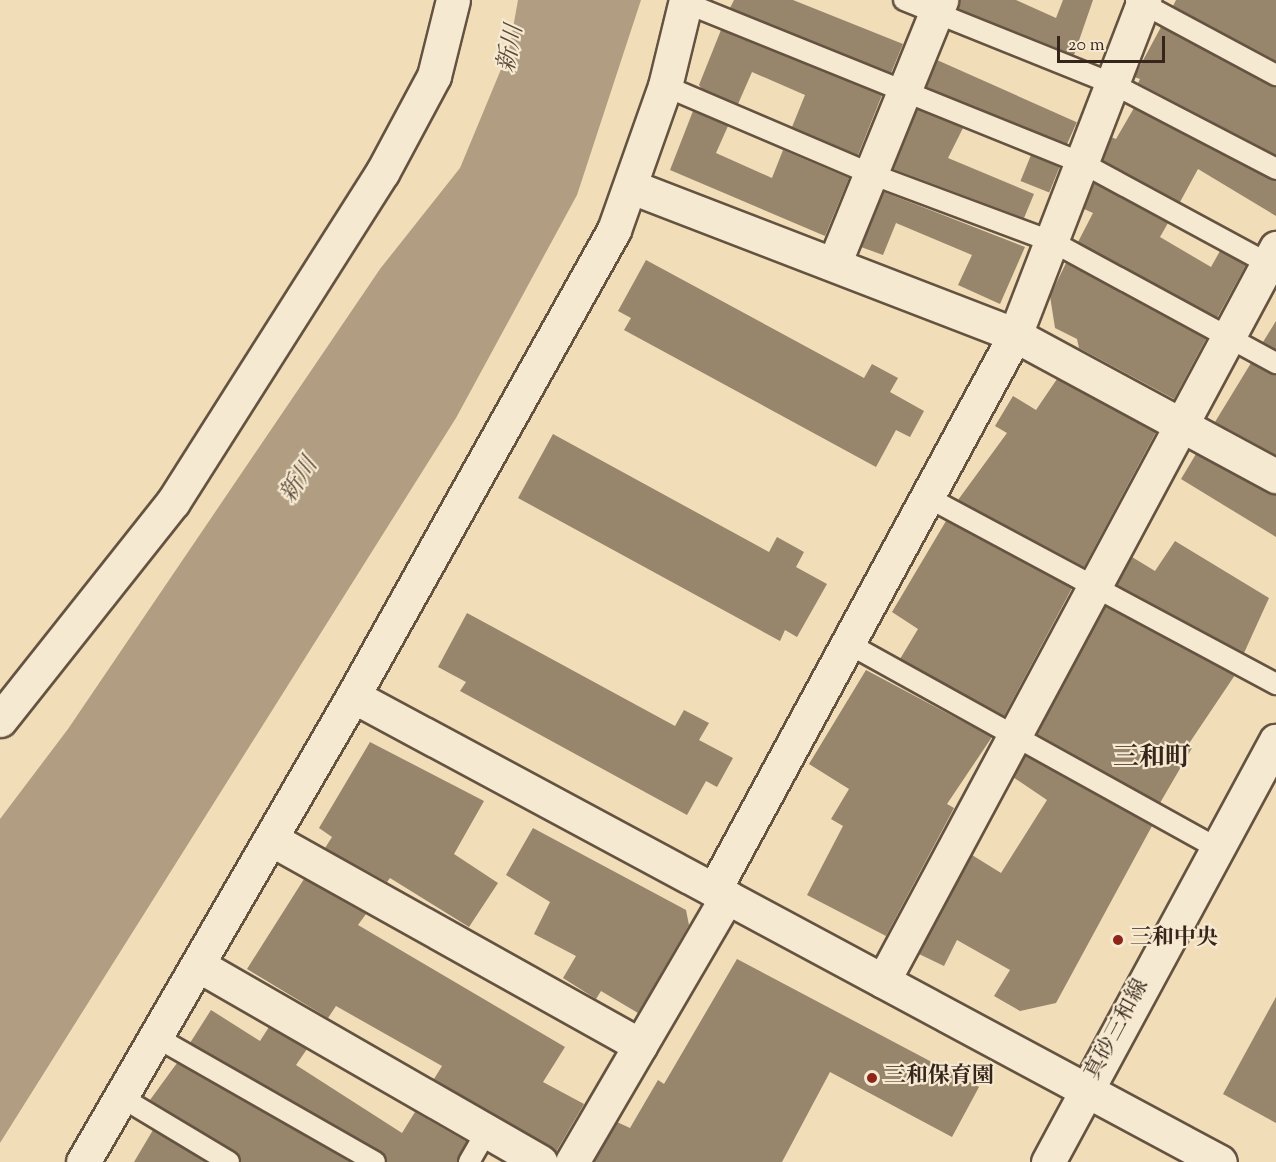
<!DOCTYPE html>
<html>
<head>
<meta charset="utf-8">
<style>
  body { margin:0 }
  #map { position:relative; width:1276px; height:1162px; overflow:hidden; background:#f1ddb8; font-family:"Sorts Mill Goudy","Noto Serif JP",serif }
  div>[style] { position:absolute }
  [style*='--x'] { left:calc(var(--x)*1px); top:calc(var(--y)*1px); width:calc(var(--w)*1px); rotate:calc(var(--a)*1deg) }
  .water>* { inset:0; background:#b19e82 }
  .building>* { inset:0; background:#97856c; transform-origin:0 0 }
  .roads { filter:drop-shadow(2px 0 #655342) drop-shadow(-2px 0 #655342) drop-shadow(0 2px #655342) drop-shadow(0 -2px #655342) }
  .lane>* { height:20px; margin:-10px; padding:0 10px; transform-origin:10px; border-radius:10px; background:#f6e9d1 }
  .street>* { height:33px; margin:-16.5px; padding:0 16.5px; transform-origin:16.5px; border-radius:16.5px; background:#f6e9d1 }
  .secondary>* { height:33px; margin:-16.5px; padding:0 16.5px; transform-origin:16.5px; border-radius:16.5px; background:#f6e9d1 }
  .dots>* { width:16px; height:16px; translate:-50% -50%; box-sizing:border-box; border:3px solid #f6e9d1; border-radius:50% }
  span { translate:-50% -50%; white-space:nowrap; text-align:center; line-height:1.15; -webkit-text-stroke:4.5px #f6e9d1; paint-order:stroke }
  .poi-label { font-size:22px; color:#36251a; font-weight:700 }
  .left { translate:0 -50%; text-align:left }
  .street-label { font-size:22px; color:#36251a }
  .water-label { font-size:24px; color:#5b4939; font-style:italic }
  .quarter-label { font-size:26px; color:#36251a; font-weight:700 }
  .scale { position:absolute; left:1057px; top:36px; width:108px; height:27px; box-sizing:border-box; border:3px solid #36251a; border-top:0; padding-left:8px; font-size:18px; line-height:21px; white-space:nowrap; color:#36251a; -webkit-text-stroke:4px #f6e9d1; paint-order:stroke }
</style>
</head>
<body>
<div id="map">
  <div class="water">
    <div style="clip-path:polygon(518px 0,641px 0,577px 195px,456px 418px,0 1143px,0 819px,68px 729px,380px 269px,460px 168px,509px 50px)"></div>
  </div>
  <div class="building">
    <div style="clip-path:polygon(734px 0,793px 0,903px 44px,891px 73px,730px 8px)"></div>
    <div style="clip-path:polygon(959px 0,1016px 0,1056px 18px,1063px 0,1093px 0,1074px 55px,958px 9px)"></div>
    <div style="clip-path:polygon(1176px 0,1276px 0,1276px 61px,1173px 6px)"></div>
    <div style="clip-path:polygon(1161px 27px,1276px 87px,1276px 155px,1138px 83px,1140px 79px,1134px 77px)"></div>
    <div style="clip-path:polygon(721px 30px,882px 95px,858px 155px,792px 127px,805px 95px,752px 72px,738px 104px,702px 89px,699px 85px)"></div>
    <div style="left:937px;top:60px;width:153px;height:29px;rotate:24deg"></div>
    <div style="clip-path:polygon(1134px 108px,1276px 181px,1276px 216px,1198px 169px,1180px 202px,1102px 160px,1111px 137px,1116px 139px)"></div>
    <div style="clip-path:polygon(917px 109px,963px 128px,948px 158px,1034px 194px,1024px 218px,893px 169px)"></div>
    <div style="clip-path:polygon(693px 111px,728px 126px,716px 153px,772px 178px,783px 150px,849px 178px,825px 236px,670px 170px)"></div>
    <div style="left:1031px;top:155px;width:31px;height:28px;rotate:22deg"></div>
    <div style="clip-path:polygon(1094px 183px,1168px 223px,1160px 237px,1211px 267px,1220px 251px,1246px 265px,1217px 318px,1078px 242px,1093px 213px,1084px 209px)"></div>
    <div style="clip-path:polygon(884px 192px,1025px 247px,1000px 304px,958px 285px,972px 255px,896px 223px,883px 255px,861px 247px)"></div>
    <div style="clip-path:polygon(646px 260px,864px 378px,872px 364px,898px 378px,890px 392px,924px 411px,910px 437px,896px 430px,876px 467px,624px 330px,631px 318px,618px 311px)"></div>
    <div style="clip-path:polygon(1066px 263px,1206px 339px,1174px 399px,1079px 348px,1077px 339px,1055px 328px,1050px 296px)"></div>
    <div style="clip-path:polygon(1276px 321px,1276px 349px,1263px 342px)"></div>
    <div style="clip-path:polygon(1251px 363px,1276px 375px,1276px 455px,1215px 422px)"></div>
    <div style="clip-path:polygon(1057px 379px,1156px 432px,1084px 567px,958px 500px,1007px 433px,995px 426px,1013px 396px,1036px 410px)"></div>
    <div style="clip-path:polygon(553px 434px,769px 552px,777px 537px,804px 552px,796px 567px,827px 584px,797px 637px,785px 630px,780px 641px,518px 498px)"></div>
    <div style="clip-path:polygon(1196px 454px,1276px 495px,1276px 537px,1181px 479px)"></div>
    <div style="clip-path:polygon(946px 521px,1072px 588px,1004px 716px,900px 659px,918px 629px,892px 612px)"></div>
    <div style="clip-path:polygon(1175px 541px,1269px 598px,1244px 653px,1117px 585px,1132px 557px,1155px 571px)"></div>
    <div style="clip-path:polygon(1105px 606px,1235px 675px,1188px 745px,1192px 748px,1160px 803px,1037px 734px)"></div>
    <div style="clip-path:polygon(467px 613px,675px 726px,684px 710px,709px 723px,699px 740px,733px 758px,717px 787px,706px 781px,687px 815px,460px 691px,466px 682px,438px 667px)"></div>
    <div style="clip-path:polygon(866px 670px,992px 737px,947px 804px,954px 808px,886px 936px,807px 895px,843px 826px,831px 819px,849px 789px,809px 764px)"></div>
    <div style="clip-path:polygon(370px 742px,484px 801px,454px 854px,498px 883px,469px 927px,390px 878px,387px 882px,325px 848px,332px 837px,319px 828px)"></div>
    <div style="clip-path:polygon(1025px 755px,1152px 826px,1056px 1003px,1020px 1011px,994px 996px,1010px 970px,957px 940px,944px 966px,919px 954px,972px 855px,1001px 873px,1047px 800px,1013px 777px)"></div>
    <div style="clip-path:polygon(533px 828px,686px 910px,689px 925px,638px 1013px,601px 991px,596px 999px,563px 978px,576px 956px,534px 934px,550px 902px,506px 875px)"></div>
    <div style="clip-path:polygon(304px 879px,366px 914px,358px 925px,565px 1047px,543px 1082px,584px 1104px,556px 1152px,434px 1079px,442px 1066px,336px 1006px,328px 1018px,247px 969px)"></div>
    <div style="clip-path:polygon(737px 959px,979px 1087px,952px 1137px,830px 1072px,782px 1162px,594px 1162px,617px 1122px,630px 1128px,658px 1080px,664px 1084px)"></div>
    <div style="clip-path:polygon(1276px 997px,1276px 1123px,1223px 1094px)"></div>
    <div style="clip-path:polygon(211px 1010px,260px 1041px,269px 1027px,307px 1049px,296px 1065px,402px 1133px,415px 1112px,467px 1142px,457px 1162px,387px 1162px,381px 1152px,190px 1043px)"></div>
    <div style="clip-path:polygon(177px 1063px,351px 1162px,241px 1162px,235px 1152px,150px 1100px)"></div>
    <div style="clip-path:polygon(153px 1130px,206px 1162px,134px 1162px)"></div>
  </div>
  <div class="roads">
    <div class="lane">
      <div style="--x:904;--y:0;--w:225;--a:21.9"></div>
      <div style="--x:1113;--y:84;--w:184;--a:27.5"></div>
      <div style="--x:1136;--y:0;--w:159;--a:28.2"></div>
      <div style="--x:686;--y:3;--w:429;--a:22"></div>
      <div style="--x:1084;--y:164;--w:218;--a:28.4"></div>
      <div style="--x:665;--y:86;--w:224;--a:23.1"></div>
      <div style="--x:871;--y:174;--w:194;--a:20.5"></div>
      <div style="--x:1053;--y:242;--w:254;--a:28.5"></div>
      <div style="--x:929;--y:498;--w:394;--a:28.2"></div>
      <div style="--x:849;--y:644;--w:419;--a:29"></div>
      <div style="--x:156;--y:1037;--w:252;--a:29.7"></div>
      <div style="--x:121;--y:1097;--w:126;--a:31"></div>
      <div style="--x:469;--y:1162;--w:36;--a:-60"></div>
    </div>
    <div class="street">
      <div style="--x:632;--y:187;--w:411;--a:21.1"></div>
      <div style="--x:1015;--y:335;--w:297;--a:28.4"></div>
      <div style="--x:834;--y:264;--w:285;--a:-67.9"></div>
      <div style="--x:353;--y:696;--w:984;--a:28.26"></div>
      <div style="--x:0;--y:720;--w:278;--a:-51.6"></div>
      <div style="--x:173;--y:502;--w:390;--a:-57.6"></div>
      <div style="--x:382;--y:173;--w:110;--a:-61.8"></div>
      <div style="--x:434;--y:76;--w:78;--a:-76"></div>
      <div style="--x:271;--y:839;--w:423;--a:29.2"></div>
      <div style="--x:714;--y:890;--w:631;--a:-61.53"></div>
      <div style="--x:1015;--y:335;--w:359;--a:-68.9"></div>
      <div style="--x:198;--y:965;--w:395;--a:29.9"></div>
      <div style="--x:883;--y:981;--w:832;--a:-61.8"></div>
      <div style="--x:83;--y:1162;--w:539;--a:-59.91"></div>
      <div style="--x:353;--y:696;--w:534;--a:-60.75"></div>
      <div style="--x:614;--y:230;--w:153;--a:-70.5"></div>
      <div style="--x:665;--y:86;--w:89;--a:-76.3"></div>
      <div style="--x:572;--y:1162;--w:307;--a:-59.7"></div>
    </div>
    <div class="secondary">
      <div style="--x:1048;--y:1162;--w:479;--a:-61.6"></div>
    </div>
  </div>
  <div class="dots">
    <div style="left:1118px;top:940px;background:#8f2418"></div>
    <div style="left:872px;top:1078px;background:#8f2418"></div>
  </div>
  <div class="poi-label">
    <span class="left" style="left:1130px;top:940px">三和中央</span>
    <span class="left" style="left:884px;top:1078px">三和保育園</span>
  </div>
  <div class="street-label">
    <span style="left:1118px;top:1030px;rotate:-62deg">真砂三和線</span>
  </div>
  <div class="water-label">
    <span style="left:512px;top:49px;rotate:-79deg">新川</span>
    <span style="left:300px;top:481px;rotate:-57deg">新川</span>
  </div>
  <div class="quarter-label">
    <span style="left:1152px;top:759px">三和町</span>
  </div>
  <div class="scale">20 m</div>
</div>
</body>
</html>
